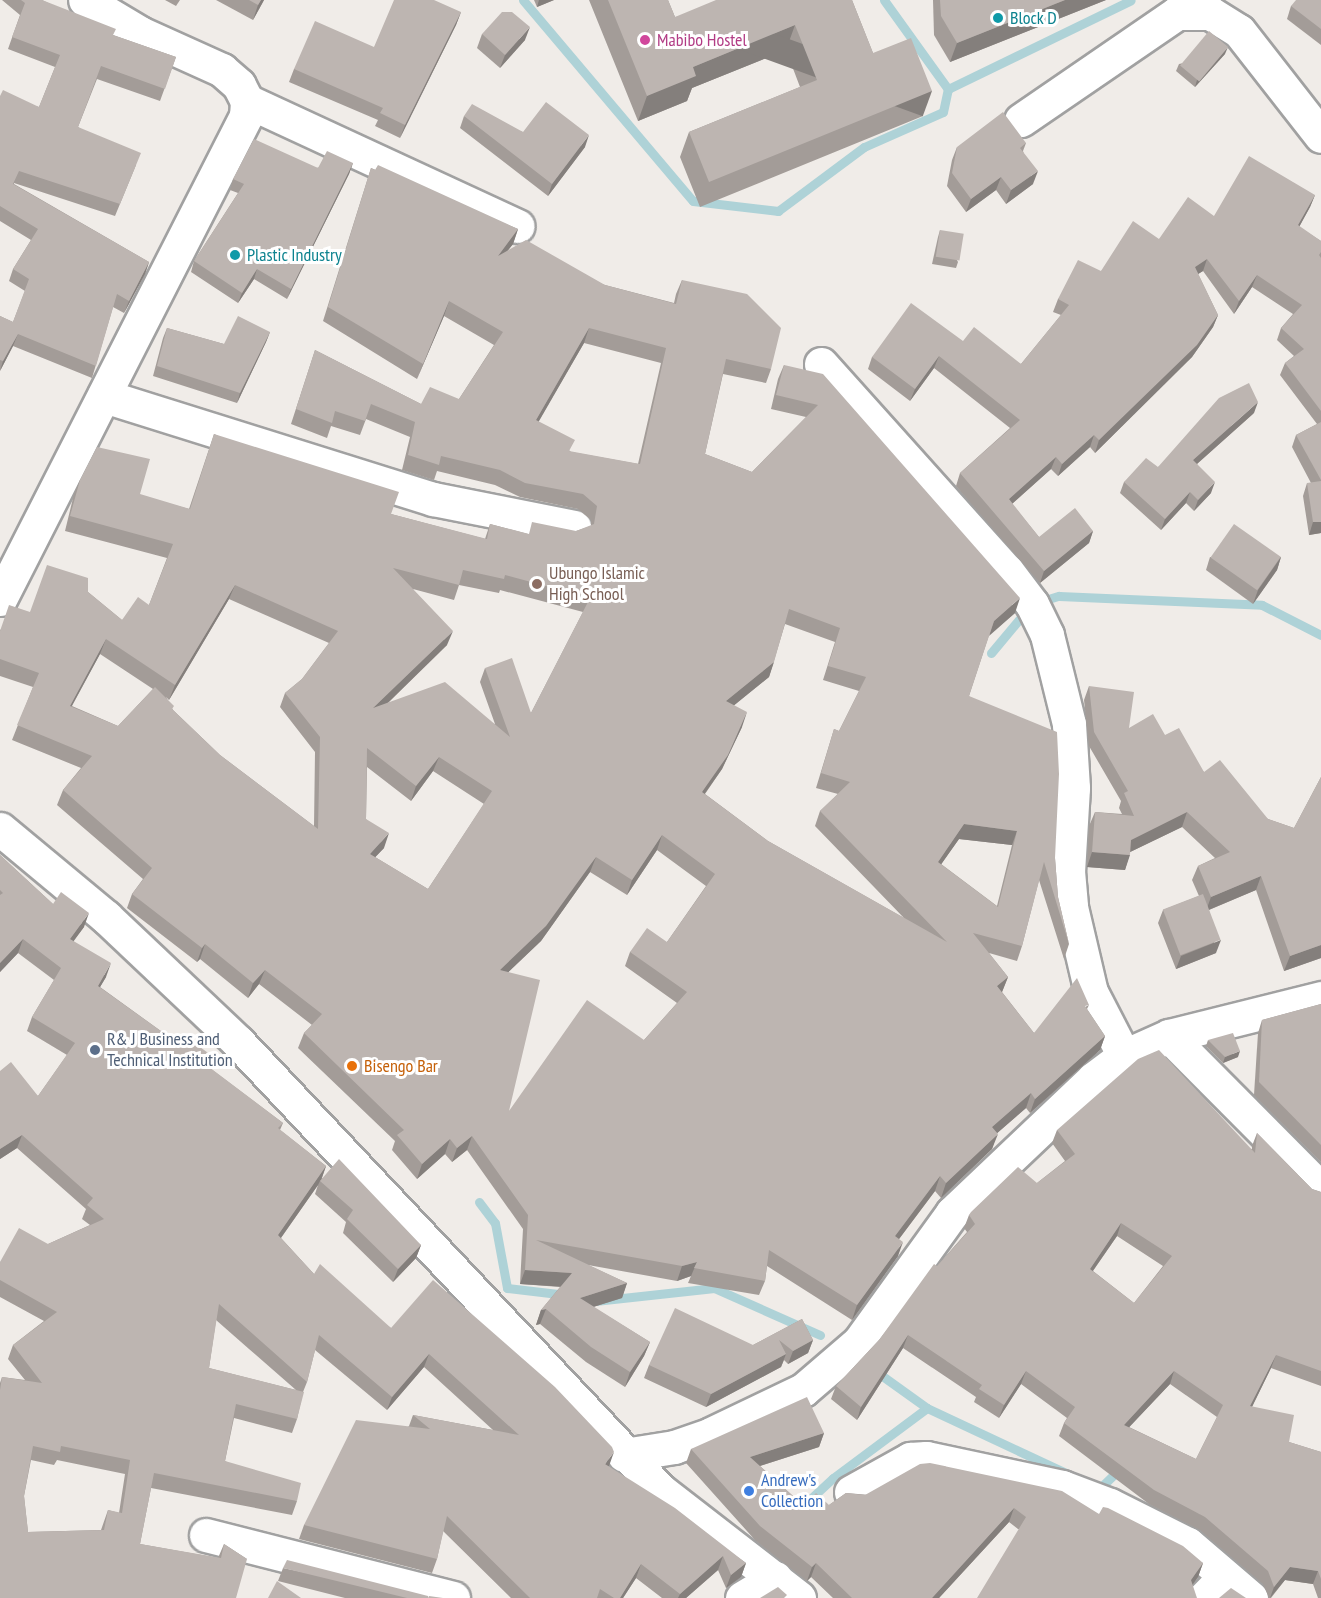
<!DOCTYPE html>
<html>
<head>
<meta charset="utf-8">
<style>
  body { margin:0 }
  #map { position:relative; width:1321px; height:1598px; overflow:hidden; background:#f0ece8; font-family:"PT Sans Narrow",sans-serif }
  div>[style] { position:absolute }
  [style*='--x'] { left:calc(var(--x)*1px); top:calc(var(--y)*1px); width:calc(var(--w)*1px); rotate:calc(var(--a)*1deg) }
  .stream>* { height:9px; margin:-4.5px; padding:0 4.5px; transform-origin:4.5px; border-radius:4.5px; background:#aed2d7 }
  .roads { filter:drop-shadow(2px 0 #a1a1a1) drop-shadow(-2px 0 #a1a1a1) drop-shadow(0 2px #a1a1a1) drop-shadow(0 -2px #a1a1a1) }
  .minor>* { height:33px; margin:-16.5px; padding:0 16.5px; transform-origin:16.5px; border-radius:16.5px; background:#fff }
  .wall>* { inset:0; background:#a39c98 }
  .shaded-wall>* { inset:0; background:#847f7c; transform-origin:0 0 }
  .building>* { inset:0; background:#bdb5b1; transform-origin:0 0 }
  .dots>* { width:16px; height:16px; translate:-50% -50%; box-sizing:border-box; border:3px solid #fff; border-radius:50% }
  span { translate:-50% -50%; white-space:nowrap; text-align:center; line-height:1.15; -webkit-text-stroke:6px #fff; paint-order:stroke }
  .culture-label { font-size:18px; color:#0d838f }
  .left { translate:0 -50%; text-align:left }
  .hotel-label { font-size:18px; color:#b23c85 }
  .education-label { font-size:18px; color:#785e54 }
  .service-label { font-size:18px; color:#4e5e75 }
  .food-label { font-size:18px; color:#c56008 }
  .shop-label { font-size:18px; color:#366cbe }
</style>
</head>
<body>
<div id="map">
  <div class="stream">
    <div style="--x:523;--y:0;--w:263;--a:49.8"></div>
    <div style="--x:693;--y:201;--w:86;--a:6.7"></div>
    <div style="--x:778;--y:211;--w:107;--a:-36.7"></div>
    <div style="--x:864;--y:147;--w:86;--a:-23.9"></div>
    <div style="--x:943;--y:112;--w:24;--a:-78"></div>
    <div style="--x:948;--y:89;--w:203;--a:-25.9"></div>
    <div style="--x:884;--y:0;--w:110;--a:54.3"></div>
    <div style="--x:991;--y:653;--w:64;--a:-50.1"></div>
    <div style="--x:1032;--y:604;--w:28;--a:-17"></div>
    <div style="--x:1059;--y:596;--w:203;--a:2.5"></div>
    <div style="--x:1262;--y:605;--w:66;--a:27"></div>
    <div style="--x:479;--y:1202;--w:26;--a:53"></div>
    <div style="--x:495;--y:1223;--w:66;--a:79.5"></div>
    <div style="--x:507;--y:1288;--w:60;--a:6.7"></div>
    <div style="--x:595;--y:1301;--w:120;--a:-6.2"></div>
    <div style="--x:714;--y:1288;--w:116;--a:23.9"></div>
    <div style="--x:874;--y:1370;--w:65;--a:35.6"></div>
    <div style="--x:1094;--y:1486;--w:6;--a:31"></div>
    <div style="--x:1099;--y:1489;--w:29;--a:-44"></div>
    <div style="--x:794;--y:1514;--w:53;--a:-42.7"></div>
    <div style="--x:833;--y:1478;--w:117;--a:-36.7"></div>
    <div style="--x:927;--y:1408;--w:156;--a:25.1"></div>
  </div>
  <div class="roads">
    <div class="minor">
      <div style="--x:247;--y:101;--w:298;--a:24.8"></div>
      <div style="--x:1021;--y:120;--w:189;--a:-34.4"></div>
      <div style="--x:1177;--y:13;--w:33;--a:0"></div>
      <div style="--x:1210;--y:13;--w:34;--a:32"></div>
      <div style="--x:1239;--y:31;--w:133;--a:52"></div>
      <div style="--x:821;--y:364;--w:278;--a:48.1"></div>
      <div style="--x:1007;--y:571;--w:41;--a:52.9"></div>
      <div style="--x:1032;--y:604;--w:34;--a:64"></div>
      <div style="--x:1047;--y:635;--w:92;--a:76.1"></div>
      <div style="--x:1069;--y:724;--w:64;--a:86.4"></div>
      <div style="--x:1073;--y:788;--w:83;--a:93.4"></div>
      <div style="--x:1068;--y:871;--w:36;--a:85"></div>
      <div style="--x:1071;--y:907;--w:87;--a:76.8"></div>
      <div style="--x:1091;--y:992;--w:72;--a:62.7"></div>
      <div style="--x:104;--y:396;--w:345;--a:17.4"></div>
      <div style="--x:433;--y:499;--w:144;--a:11.2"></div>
      <div style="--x:0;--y:599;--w:542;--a:-63.01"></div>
      <div style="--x:246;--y:116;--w:15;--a:-86"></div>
      <div style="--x:247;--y:101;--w:18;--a:-117"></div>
      <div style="--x:239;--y:85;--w:23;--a:-139"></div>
      <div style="--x:222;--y:70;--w:90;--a:-155.7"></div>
      <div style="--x:140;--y:33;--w:64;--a:-149"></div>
      <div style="--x:0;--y:829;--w:138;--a:39.7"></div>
      <div style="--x:106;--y:917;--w:182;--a:43.4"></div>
      <div style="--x:238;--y:1042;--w:615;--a:46.71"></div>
      <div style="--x:660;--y:1490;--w:176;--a:37.8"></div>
      <div style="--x:1169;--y:1036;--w:216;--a:45.2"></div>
      <div style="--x:624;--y:1455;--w:51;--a:-9.1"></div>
      <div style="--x:674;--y:1447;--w:39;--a:-19"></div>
      <div style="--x:711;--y:1434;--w:102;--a:-25.6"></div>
      <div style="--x:803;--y:1390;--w:74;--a:-40.6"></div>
      <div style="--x:859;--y:1342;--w:159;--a:-54.2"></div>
      <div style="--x:952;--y:1213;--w:195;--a:-43.5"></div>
      <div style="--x:1093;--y:1079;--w:39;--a:-37"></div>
      <div style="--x:1124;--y:1056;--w:49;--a:-24"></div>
      <div style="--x:1169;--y:1036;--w:157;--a:-14"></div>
      <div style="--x:851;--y:1492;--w:68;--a:-29.2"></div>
      <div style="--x:910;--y:1459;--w:16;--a:-4"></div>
      <div style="--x:926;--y:1458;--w:139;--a:12"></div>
      <div style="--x:1062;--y:1487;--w:51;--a:20.6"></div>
      <div style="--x:1110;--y:1505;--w:87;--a:26.6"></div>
      <div style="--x:1188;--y:1544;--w:83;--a:40.6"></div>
      <div style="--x:206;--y:1535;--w:255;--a:14.3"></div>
      <div style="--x:742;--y:1598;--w:39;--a:-31"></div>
      <div style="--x:1204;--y:1598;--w:29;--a:-46"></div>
    </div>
  </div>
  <div class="wall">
    <div style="clip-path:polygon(2px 0,42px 0,113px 35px,176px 57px,160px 101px,97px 79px,78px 127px,136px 165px,115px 216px,14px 183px,14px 184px,149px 262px,145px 274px,124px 313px,113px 307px,92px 378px,13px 346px,0 371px,0 316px,13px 322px,25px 291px,9px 281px,13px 269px,31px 240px,0 221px,0 96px,39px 107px,55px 67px,8px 49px,20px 15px)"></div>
    <div style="clip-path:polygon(165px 0,180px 0,176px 6px)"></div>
    <div style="clip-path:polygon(216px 0,264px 0,253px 20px)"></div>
    <div style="clip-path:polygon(534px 0,554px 0,537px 7px)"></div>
    <div style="clip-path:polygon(589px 0,668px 0,675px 17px,852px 0,873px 53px,923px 116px,700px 207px,680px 157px,689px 132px,800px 87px,786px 50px,692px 88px,687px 101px,638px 121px)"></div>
    <div style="clip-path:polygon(933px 0,1106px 0,950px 62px,934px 35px)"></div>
    <div style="clip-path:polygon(1321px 0,1321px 45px,1287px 19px,1291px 6px)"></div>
    <div style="clip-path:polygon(461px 12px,456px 25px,400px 138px,375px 126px,378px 120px,289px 82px,294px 69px,374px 47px)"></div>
    <div style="clip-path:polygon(482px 34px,525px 40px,500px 68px,477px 48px)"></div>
    <div style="clip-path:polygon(1225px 54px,1195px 87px,1176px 71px,1179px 64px)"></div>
    <div style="clip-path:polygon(464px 116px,523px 132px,585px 147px,548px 196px,460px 128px)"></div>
    <div style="clip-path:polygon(1026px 143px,1023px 151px,1033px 184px,1006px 204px,996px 190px,966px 212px,947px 186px,952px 160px,957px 147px)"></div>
    <div style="clip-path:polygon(353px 163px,349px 174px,287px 299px,254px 279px,238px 303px,191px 272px,194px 261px,238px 193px,230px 190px,233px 179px)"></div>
    <div style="clip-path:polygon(evenodd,371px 168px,518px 229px,513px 244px,507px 251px,605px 285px,674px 303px,676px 294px,682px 280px,771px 369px,766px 383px,723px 374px,705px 454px,752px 472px,806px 417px,771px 409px,778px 379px,784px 365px,1015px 613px,989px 635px,969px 696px,1055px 858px,1058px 897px,1069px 944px,1064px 959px,1039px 880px,1022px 946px,1017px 961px,989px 953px,1008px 977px,1002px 992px,1034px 1033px,1089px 1005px,1087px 1009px,1105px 1036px,1100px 1050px,1030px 1113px,1026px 1108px,997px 1133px,992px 1149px,941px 1198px,935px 1191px,899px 1239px,898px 1256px,852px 1320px,767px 1266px,765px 1281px,759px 1295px,688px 1283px,691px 1276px,677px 1281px,588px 1265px,627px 1283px,622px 1298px,593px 1307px,650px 1342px,644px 1356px,625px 1387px,586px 1362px,540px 1324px,536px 1325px,541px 1310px,560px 1287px,520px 1284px,523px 1229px,467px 1150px,452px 1162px,445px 1154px,417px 1179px,392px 1150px,395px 1141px,298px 1048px,304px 1033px,312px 1025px,259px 984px,248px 998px,200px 959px,197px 962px,127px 908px,132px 894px,143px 879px,57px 805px,63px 790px,81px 768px,12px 740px,33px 687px,0 676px,0 630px,30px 612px,88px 592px,122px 620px,149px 605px,167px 558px,65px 531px,74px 494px,80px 480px,189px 509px,214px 434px,391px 514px,485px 539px,490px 524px,528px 534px,576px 531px,591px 526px,591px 520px,578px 509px,520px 497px,495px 485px,437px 471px,434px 480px,402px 470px,410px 437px,366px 419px,360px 435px,331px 426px,327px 438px,291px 424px,315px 350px,421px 404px,459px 399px,494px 345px,444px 316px,417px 379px,323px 321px,371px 168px,584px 343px,661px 363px,638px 464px,571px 452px,538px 422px,584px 343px,371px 168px,459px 585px,499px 593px,500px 590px,583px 612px,531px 713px,485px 668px,480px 682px,495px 724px,388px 703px,447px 645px,413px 589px,454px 600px,459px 585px,371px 168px,229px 599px,329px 643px,302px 679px,285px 693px,280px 707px,315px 752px,314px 826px,220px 755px,173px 710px,166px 697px,169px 700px,229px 599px,371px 168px,785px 624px,835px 642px,823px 680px,859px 691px,839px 731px,834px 729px,816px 788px,838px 794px,820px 811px,815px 826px,904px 918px,768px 841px,705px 794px,722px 769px,742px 727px,734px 705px,769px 677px,785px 624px,371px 168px,100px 654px,153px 689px,118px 726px,72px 706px,100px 654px,371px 168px,367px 767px,411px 801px,433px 771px,484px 804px,428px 889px,375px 857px,384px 848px,366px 819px,367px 767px,371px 168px,959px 839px,1012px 845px,997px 906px,941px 864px,959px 839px,371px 168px,657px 850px,706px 886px,667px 942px,630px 952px,625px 966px,677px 1003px,644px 1040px,509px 1111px,508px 972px,541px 941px,590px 872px,627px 895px,657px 850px)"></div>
    <div style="clip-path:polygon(1315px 195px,1310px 207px,1299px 227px,1321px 241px,1321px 533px,1309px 535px,1303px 496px,1307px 483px,1311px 483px,1292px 447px,1296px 435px,1317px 424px,1280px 375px,1285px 363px,1294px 356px,1277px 340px,1281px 328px,1293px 314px,1252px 287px,1234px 314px,1203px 271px,1198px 274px,1218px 315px,1213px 327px,1192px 357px,1095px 453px,1090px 447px,1058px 476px,1051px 469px,1012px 504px,1039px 537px,1093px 531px,1089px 543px,1040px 583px,956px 486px,960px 473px,1010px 428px,934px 368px,910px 401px,868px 369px,872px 357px,963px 341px,1021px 364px,1061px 315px,1053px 312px,1058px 299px,1101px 271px,1159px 239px,1214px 216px)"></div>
    <div style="clip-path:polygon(940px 230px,958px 262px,956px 268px,932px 264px,938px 237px)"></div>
    <div style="clip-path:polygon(167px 328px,224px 344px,270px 332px,266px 342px,237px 403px,153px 376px,163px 338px)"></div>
    <div style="clip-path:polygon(1254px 413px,1197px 464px,1211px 493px,1194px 511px,1186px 503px,1161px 530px,1120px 493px,1124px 482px,1158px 467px)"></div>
    <div style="clip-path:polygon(1210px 557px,1281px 557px,1277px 570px,1253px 604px,1206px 570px)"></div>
    <div style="clip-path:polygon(1089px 686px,1129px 728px,1165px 735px,1204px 772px,1268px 819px,1294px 828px,1321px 777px,1321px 958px,1284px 971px,1256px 890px,1209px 910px,1216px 953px,1176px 969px,1158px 923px,1163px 910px,1199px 896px,1192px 880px,1198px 866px,1215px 858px,1182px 827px,1130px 852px,1125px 870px,1087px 867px,1089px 826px,1095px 812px,1122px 814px,1119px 808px,1121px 801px,1089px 746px,1084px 700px)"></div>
    <div style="clip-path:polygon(evenodd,0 855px,53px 904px,84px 927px,73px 941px,106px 977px,100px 987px,183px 1047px,215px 1058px,211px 1069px,283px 1123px,280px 1130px,326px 1166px,322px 1178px,421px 1245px,416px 1258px,393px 1282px,343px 1233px,346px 1222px,315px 1194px,318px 1185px,281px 1238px,314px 1274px,391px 1328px,609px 1467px,746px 1563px,741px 1577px,726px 1588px,718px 1570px,686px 1598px,662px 1598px,636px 1578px,623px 1598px,511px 1598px,443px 1531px,437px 1559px,432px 1573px,299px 1539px,304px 1525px,409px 1426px,413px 1415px,493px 1430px,424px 1367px,387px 1410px,315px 1350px,307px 1382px,303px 1392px,297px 1419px,292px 1433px,234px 1418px,225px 1461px,297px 1501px,292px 1515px,151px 1488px,140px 1544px,218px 1558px,224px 1544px,247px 1559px,0 1598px,0 1383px,2px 1377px,25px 1380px,8px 1359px,13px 1345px,44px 1321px,0 1297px,0 1262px,48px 1244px,90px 1225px,82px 1219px,86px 1209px,17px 1148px,0 1159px,0 1071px,38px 1096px,67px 1055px,27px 1031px,32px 1017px,54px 980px,18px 953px,0 972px,0 855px,216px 1320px,249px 1349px,296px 1390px,209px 1368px,216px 1320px,0 855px,31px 1460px,54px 1465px,57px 1460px,125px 1474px,119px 1513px,108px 1510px,101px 1530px,28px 1532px,24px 1496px,31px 1460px)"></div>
    <div style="clip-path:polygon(1321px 1004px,1321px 1162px,1254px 1095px,1258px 1033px,1262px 1020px)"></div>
    <div style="clip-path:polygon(1208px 1040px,1238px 1057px,1223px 1063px,1206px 1046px)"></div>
    <div style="clip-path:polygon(evenodd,1057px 1130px,1252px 1149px,1252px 1146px,1257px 1133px,1312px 1189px,1321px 1192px,1321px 1386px,1271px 1368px,1252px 1407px,1289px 1442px,1321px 1452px,1321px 1598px,1318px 1598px,1313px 1584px,1285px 1580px,1271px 1598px,1269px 1598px,1263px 1584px,1200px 1530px,1149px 1504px,1059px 1436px,1064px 1423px,1067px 1418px,1021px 1384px,999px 1418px,974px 1402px,976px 1397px,903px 1348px,857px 1420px,831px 1399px,836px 1386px,879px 1340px,937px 1266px,967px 1232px,964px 1228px,969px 1215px,1037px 1183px,1065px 1161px,1052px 1143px,1057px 1130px,1117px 1236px,1163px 1266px,1134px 1303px,1093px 1271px,1117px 1236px,1057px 1130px,1170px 1384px,1217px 1417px,1196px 1459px,1129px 1427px,1170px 1384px)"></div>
    <div style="clip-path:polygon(802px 1319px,813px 1340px,808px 1353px,788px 1364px,784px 1360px,781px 1367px,706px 1407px,644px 1378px,649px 1365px,753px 1345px)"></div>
    <div style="clip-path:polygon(824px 1433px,819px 1447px,760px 1466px,804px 1506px,829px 1505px,846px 1493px,1099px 1514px,1203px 1563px,1198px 1577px,1192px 1585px,1018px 1529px,1009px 1522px,939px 1598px,833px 1598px,811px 1577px,807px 1581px,755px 1540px,686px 1463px,691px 1449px)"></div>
    <div style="clip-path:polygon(283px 1568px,428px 1598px,345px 1598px,278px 1581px)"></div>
  </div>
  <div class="shaded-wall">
    <div style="clip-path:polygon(261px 0,264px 0,253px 20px,258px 5px)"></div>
    <div style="clip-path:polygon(539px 0,554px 0,537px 7px)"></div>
    <div style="clip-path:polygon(1065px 0,1106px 0,950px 62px,957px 43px)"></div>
    <div style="clip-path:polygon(461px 12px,456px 25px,400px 138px,405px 125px)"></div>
    <div style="clip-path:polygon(795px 25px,786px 50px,692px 88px,687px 101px,638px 121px,647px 96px,693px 67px)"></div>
    <div style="clip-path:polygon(530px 27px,525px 40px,500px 68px,505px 55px)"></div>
    <div style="clip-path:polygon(1228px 47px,1225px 54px,1195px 87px,1197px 80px)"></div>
    <div style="left:932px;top:91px;width:27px;height:241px;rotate:110deg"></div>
    <div style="clip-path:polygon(589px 135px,585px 147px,548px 196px,552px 184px)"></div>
    <div style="clip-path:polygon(353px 163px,349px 174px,287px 299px,291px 289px)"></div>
    <div style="clip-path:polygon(1038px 171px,1033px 184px,1006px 204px,1011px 190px)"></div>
    <div style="clip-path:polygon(1001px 177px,996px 190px,966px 212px,971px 199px)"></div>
    <div style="clip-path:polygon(1315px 195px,1310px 207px,1293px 238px,1298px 225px)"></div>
    <div style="clip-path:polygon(518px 229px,513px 244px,492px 271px,498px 256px)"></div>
    <div style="clip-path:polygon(1207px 259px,1203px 271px,1190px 279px,1195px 267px)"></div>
    <div style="clip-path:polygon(149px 262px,145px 274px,124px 313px,129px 301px)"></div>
    <div style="clip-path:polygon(257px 269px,254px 279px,238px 303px,242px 293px)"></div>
    <div style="clip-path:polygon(1257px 275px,1252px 287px,1234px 314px,1239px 301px)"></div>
    <div style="clip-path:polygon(449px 301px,444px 316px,417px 379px,423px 364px)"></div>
    <div style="clip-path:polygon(1218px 315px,1213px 327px,1192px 357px,1095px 453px,1099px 440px)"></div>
    <div style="clip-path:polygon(589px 328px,584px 343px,531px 435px,536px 420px)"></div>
    <div style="clip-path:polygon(270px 332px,266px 342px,237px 403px,240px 393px)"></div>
    <div style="clip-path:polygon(18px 334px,13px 346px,0 371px,3px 361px)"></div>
    <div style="clip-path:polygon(939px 356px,934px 368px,910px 401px,915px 389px)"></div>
    <div style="clip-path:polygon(1258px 402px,1254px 413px,1189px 471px,1193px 460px)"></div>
    <div style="clip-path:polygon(1094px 435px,1090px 447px,1058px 476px,1062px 464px)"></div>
    <div style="clip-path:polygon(1056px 457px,1051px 469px,1004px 511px,1009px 499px)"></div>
    <div style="clip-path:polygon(1215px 482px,1211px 493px,1194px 511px,1198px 500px)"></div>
    <div style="clip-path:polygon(1190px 492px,1186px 503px,1161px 530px,1165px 519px)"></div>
    <div style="clip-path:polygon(1313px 522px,1321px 522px,1321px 533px,1309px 535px)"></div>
    <div style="clip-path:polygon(1093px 531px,1089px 543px,1040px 583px,1044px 571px)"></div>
    <div style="clip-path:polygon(1281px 557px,1277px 570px,1253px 604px,1258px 590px)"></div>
    <div style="clip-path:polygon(235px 585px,229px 599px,169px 700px,175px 685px)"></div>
    <div style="clip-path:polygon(1020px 598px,1015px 613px,989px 636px,994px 621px)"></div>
    <div style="clip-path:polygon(453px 631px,447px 645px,367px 723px,373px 708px)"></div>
    <div style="clip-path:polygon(106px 639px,100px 654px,64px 720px,70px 706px)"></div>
    <div style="clip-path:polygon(774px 662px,769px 677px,721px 716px,726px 701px)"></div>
    <div style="clip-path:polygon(747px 712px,742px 727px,722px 769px,696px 806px,702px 792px)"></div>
    <div style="clip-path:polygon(439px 757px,433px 771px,411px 801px,416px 786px)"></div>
    <div style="clip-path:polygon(1187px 812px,1182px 827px,1126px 854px,1131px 840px)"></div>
    <div style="clip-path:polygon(964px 824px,1017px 831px,1012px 845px,959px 839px,933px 876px,938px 862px)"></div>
    <div style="clip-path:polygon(389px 833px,384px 848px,365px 868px,370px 854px)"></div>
    <div style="clip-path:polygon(662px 835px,657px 850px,627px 895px,632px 880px)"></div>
    <div style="clip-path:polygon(1092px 852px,1130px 855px,1125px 870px,1087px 867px)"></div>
    <div style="clip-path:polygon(596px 857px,590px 872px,541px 941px,495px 985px,500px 970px)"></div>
    <div style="clip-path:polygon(1261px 876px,1256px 890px,1206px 911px,1211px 897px)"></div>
    <div style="clip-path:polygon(89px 913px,84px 927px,65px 953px,70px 939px)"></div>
    <div style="clip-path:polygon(23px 939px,18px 953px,0 972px,0 963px)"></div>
    <div style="clip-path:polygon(1221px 940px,1216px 953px,1176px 969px,1181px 956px)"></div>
    <div style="clip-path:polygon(205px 944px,200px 959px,197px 962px,202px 948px)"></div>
    <div style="clip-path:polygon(1321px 945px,1321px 958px,1284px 971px,1290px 956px)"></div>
    <div style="clip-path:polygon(111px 963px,106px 977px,93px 999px,98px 986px)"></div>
    <div style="clip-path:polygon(265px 970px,259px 984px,248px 998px,253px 983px)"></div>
    <div style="clip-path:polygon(1008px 977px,1002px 992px,992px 1001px,997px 986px)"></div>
    <div style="clip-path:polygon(1105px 1036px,1100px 1050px,1030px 1113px,1035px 1099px)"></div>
    <div style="clip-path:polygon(1240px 1051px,1238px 1057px,1223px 1063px,1225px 1057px)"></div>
    <div style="clip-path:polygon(215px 1058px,210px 1072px,209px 1067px)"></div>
    <div style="clip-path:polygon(1031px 1093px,1026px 1108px,987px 1142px,992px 1127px)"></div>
    <div style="clip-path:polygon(998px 1134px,992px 1149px,941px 1198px,946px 1183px)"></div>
    <div style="clip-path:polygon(22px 1135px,17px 1148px,0 1159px,0 1149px)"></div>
    <div style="clip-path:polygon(472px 1136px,467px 1150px,452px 1162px,457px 1148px)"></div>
    <div style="clip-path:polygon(450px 1139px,445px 1154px,417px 1179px,422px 1164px)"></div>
    <div style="clip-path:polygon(326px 1166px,321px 1180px,320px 1181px,318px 1185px,273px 1249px,278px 1235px)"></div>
    <div style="clip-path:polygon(940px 1176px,935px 1191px,890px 1251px,895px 1236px)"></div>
    <div style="clip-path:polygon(1121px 1223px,1117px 1236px,1085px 1282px,1090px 1269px)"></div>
    <div style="clip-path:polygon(903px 1242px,898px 1256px,852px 1320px,857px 1305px)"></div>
    <div style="clip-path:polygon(421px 1245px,416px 1258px,393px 1282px,398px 1269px)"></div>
    <div style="clip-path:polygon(697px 1262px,691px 1276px,677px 1281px,682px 1266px)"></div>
    <div style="clip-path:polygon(525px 1270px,572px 1273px,567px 1287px,520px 1284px)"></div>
    <div style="clip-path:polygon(627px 1283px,622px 1298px,574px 1313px,580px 1298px)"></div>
    <div style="clip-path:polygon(546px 1309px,540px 1324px,536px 1325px,541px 1310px)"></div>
    <div style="clip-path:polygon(908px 1335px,903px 1348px,857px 1420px,861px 1407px)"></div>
    <div style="clip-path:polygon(813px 1340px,808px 1353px,788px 1364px,793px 1351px)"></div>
    <div style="clip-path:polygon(650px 1342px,644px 1356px,625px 1387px,630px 1372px)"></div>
    <div style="clip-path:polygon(429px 1354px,424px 1367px,387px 1410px,392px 1397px)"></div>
    <div style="clip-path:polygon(786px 1354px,781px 1367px,706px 1407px,711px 1394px)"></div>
    <div style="clip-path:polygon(1276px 1355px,1271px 1368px,1246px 1419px,1250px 1406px)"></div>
    <div style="clip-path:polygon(1026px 1371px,1021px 1384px,999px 1418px,1004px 1405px)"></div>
    <div style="clip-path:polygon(1174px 1371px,1170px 1384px,1119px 1438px,1124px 1425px)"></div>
    <div style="clip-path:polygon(824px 1433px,819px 1447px,744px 1471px,750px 1457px)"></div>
    <div style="clip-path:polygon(614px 1452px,609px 1466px,600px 1478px,605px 1464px)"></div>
    <div style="clip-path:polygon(1014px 1508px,1009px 1522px,939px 1598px,932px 1598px)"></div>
    <div style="clip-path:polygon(723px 1556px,718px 1570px,686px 1598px,678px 1598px,680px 1594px)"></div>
    <div style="clip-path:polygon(746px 1563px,741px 1577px,726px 1588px,731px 1575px)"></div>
    <div style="clip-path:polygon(816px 1563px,811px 1577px,807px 1581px,812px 1567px)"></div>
    <div style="clip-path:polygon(1203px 1563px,1198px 1577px,1186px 1594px,1191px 1580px)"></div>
    <div style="clip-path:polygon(641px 1564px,636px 1578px,623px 1598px,620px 1598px)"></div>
    <div style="clip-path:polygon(1290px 1567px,1318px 1571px,1313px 1584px,1285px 1580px,1270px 1598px,1274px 1587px)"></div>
  </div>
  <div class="building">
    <div style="clip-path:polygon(21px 0,42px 0,116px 29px,113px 35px,176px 57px,165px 89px,101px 66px,78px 127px,141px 153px,120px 204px,19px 171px,13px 184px,149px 262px,129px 301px,117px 294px,96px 366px,18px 334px,3px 361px,0 360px,0 316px,13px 322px,29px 279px,13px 269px,38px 229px,0 206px,0 96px,3px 90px,39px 107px,60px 55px,12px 37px,25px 3px)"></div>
    <div style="clip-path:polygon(249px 0,261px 0,258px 5px)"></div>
    <div style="clip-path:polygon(394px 0,434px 0,461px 12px,405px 125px,380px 113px,383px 108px,294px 69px,315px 21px,374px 47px)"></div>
    <div style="clip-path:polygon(608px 0,668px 0,675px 17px,716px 0,852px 0,873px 53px,911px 38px,932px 91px,709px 182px,689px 132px,817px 80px,795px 25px,693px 67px,696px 76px,647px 96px)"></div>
    <div style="clip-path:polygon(940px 0,1065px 0,957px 43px,941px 16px)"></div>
    <div style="clip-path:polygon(1296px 0,1321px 0,1321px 29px,1291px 6px)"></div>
    <div style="clip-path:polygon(502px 12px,512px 12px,530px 27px,505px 55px,482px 34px)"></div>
    <div style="left:1209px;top:31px;width:25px;height:45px;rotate:40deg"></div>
    <div style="clip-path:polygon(546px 102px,589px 135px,552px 184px,464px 116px,472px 104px,523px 132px)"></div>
    <div style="clip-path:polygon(1003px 112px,1026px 143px,1020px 148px,1038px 171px,1011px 190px,1001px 177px,971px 199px,952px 173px,957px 147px)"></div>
    <div style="clip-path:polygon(254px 139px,318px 168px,327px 151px,353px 163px,291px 289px,257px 269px,242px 293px,194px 261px,244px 184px,233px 179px)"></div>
    <div style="clip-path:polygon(1249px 156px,1315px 195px,1298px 225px,1321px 241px,1321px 252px,1319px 255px,1321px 258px,1321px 411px,1285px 363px,1304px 349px,1281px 328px,1302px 305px,1257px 275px,1239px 301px,1207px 259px,1195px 267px,1218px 315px,1197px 345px,1099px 440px,1094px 435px,1062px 464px,1056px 457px,1009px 499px,1039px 537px,1075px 508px,1093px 531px,1044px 571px,960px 473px,1020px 420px,939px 356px,915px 389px,872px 357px,911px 303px,963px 341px,974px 327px,1021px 364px,1069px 305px,1058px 299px,1078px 260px,1101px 271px,1133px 221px,1159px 239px,1188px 197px,1214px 216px)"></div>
    <div style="clip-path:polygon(evenodd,378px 165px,518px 229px,498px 256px,526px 240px,605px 285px,676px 304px,682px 280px,747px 294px,781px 328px,771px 369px,726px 359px,705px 454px,752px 472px,818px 405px,776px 395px,784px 365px,823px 374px,1020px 598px,994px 621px,969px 696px,1057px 732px,1059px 774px,1055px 858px,1058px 897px,1069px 944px,1044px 862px,1022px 946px,973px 933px,1008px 977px,997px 986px,1034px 1033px,1077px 978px,1089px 1005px,1085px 1006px,1105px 1036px,1035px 1099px,1031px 1093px,992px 1127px,998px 1134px,946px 1183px,940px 1176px,895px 1236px,903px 1242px,857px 1305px,769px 1250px,765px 1281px,694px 1268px,697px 1262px,682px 1266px,536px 1240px,627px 1283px,580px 1298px,650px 1342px,630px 1372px,591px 1347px,546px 1309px,541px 1310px,572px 1273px,525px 1270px,528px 1215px,472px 1136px,457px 1148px,450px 1139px,422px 1164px,397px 1135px,404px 1130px,304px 1033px,322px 1014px,265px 970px,253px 983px,205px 944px,202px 948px,132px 894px,152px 868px,63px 790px,92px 756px,17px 725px,39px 673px,0 659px,0 631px,9px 605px,30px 612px,47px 565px,88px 578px,88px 592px,122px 620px,138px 597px,149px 605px,173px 544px,70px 516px,80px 480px,97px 447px,150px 459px,140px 494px,190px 509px,214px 434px,399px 492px,391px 514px,487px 539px,490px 524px,529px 534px,532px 522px,576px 531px,594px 524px,597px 506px,583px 494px,525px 483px,500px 470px,441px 456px,439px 465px,408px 455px,415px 422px,371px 404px,365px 421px,335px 411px,332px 423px,296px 409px,315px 350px,421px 404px,430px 387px,459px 399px,503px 332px,449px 301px,423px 364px,328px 307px,371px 168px,375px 170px,378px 165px,589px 328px,666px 348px,640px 464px,569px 451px,575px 440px,536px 420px,589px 328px,378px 165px,393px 568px,459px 585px,463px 570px,504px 579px,505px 575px,590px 598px,531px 713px,512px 658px,485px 668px,510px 737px,445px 682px,373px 708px,453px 631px,393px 568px,378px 165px,235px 585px,338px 631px,302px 679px,285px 693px,320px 737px,318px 829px,220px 755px,172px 709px,174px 706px,155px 687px,118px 726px,70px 706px,106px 639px,175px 685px,235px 585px,378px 165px,789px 609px,840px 628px,828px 666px,866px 677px,839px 731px,834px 729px,821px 773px,850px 782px,820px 811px,947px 942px,768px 841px,702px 792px,728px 755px,747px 712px,726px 701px,774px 662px,789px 609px,378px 165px,367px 748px,416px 786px,439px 757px,492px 791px,428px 889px,370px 854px,389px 833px,366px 819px,367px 748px,378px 165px,964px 824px,1017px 831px,998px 907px,938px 862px,964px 824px,378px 165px,662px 835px,715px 874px,667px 942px,647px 928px,630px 952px,687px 992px,644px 1040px,587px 1000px,509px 1111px,540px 980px,500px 970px,546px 926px,596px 857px,632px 880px,662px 835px)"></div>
    <div style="left:940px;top:230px;width:24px;height:27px;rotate:9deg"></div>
    <div style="clip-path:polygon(238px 316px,270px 332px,240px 393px,157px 366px,167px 328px,224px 344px)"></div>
    <div style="clip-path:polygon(1249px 383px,1258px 402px,1193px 460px,1215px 482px,1198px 500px,1190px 492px,1165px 519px,1124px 482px,1146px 458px,1158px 467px,1219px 398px)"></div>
    <div style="clip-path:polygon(1321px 422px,1321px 480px,1296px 435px)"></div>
    <div style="clip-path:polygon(1321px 481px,1321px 522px,1313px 522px,1307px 483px)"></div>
    <div style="left:1234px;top:524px;width:57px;height:41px;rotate:35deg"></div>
    <div style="clip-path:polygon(1089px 686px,1134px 692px,1129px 728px,1153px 714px,1165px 735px,1179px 728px,1204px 772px,1220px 760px,1268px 819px,1294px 828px,1321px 777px,1321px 945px,1290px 956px,1261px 876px,1211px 897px,1198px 866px,1230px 852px,1187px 812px,1131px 840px,1130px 855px,1092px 852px,1095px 812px,1134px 816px,1124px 793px,1128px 791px,1094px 732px)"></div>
    <div style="clip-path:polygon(evenodd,0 855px,53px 904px,61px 892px,89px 913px,70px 939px,111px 963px,98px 986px,183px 1047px,189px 1039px,215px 1058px,209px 1067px,283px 1123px,278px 1128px,326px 1166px,278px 1235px,314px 1274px,320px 1264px,391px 1328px,433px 1280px,555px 1387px,612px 1447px,614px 1452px,605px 1464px,675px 1508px,746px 1563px,731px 1575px,723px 1556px,680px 1594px,641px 1564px,620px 1598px,614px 1598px,600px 1589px,597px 1598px,530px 1598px,447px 1516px,437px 1559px,304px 1525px,356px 1420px,430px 1429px,413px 1415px,519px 1435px,429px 1354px,392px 1397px,319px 1335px,307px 1382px,219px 1304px,209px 1368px,304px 1392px,297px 1419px,236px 1404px,225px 1461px,301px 1483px,297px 1501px,154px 1473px,140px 1544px,221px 1558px,224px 1544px,247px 1559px,236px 1598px,0 1598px,0 1390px,2px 1377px,42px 1383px,13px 1345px,57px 1312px,0 1280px,0 1262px,19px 1228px,48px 1244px,104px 1219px,87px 1205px,93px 1198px,22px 1135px,0 1149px,0 1071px,11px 1062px,38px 1096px,75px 1043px,32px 1017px,61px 968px,23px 939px,0 963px,0 895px,3px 893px,0 890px,0 855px,33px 1446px,60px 1452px,61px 1446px,130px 1460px,122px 1513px,108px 1510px,104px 1530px,28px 1532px,24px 1496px,33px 1446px)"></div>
    <div style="left:1203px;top:894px;width:49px;height:43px;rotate:69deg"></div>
    <div style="clip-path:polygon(1321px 1004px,1321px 1145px,1259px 1082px,1262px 1020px)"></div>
    <div style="clip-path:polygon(1233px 1033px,1240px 1051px,1225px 1057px,1208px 1040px)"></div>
    <div style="clip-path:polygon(evenodd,1159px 1050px,1255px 1153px,1257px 1133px,1312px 1189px,1321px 1192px,1321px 1371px,1276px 1355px,1250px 1406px,1294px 1415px,1289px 1442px,1321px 1452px,1321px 1579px,1318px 1571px,1290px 1567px,1274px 1587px,1268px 1571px,1205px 1517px,1154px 1490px,1064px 1423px,1075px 1407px,1026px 1371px,1004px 1405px,979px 1389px,982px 1385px,908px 1335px,861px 1407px,836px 1386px,879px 1340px,934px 1264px,937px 1266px,975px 1224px,969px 1215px,971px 1212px,1018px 1167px,1037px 1183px,1075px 1154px,1057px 1130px,1138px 1059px,1159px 1050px,1121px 1223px,1172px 1256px,1134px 1303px,1090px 1269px,1121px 1223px,1159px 1050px,1174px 1371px,1223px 1405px,1196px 1459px,1124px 1425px,1174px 1371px)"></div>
    <div style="clip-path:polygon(339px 1159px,421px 1245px,398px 1269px,347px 1219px,353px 1210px,320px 1181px)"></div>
    <div style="clip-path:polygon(675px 1308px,753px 1345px,802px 1319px,813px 1340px,793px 1351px,779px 1340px,786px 1354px,711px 1394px,649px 1365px)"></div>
    <div style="clip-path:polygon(807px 1397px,824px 1433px,750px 1457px,804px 1506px,816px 1493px,829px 1505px,846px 1493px,865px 1495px,920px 1464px,930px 1463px,1062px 1491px,1099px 1514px,1103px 1507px,1108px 1508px,1183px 1546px,1203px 1563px,1191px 1580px,1197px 1598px,977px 1598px,1026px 1517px,1014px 1508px,932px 1598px,852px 1598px,816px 1563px,812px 1567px,760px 1526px,691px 1449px)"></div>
    <div style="clip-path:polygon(287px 1560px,428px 1596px,428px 1598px,407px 1598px,283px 1568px)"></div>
    <div style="clip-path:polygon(277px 1581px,301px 1598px,268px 1598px)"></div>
    <div style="clip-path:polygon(778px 1587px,787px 1595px,784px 1598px,760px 1598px)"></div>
    <div style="clip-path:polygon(1231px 1588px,1246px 1598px,1219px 1598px)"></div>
    <div style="clip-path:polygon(429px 1596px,443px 1598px,428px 1598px)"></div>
  </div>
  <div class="dots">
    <div style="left:998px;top:18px;background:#0f9aa8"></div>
    <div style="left:645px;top:40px;background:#d1479c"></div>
    <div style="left:235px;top:255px;background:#0f9aa8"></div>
    <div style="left:537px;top:584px;background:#8d6e63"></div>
    <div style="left:95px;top:1050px;background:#5c6f8a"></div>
    <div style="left:352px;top:1066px;background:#e8710a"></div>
    <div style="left:749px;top:1491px;background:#3f7fe0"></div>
  </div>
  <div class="culture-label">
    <span class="left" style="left:1010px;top:18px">Block D</span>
    <span class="left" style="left:247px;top:255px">Plastic Industry</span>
  </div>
  <div class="hotel-label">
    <span class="left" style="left:657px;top:40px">Mabibo Hostel</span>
  </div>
  <div class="education-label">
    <span class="left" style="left:549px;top:584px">Ubungo Islamic<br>High School</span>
  </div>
  <div class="service-label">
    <span class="left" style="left:107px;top:1050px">R&amp; J Business and<br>Technical Institution</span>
  </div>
  <div class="food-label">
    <span class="left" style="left:364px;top:1066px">Bisengo Bar</span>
  </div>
  <div class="shop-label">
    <span class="left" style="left:761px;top:1491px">Andrew's<br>Collection</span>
  </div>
</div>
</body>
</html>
